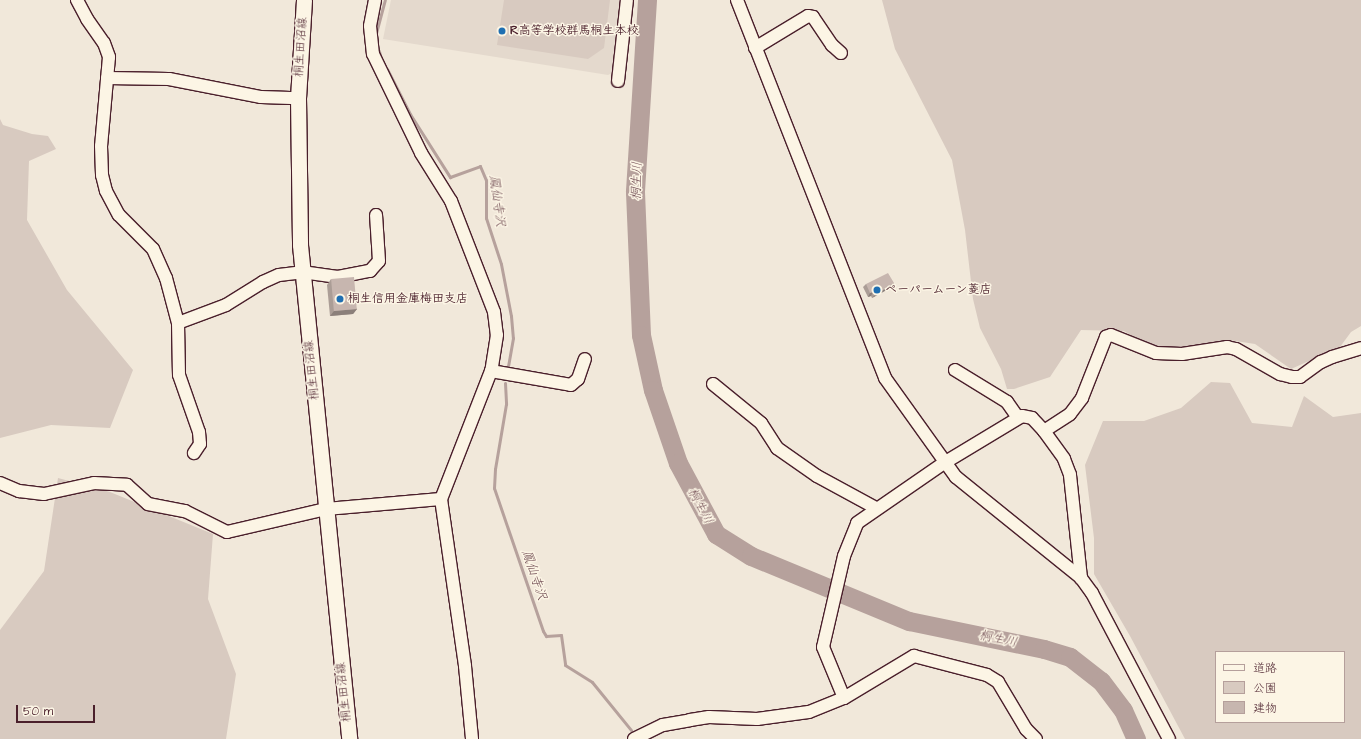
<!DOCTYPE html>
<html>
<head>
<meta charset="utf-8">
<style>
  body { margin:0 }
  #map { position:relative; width:1361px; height:739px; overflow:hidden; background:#f1e8da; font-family:"Architects Daughter","Klee One",sans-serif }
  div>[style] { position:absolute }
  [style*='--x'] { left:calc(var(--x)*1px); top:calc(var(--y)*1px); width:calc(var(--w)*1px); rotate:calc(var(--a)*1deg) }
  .built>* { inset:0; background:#e4d9cd }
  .green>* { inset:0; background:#d8cac0 }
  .stream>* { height:3px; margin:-1.5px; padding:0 1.5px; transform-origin:1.5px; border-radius:1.5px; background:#b6a19c }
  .river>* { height:19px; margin:-9.5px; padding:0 9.5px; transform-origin:9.5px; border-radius:9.5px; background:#b6a19c }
  .roads { filter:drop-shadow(1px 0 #4a1f2b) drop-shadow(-1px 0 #4a1f2b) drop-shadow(0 1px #4a1f2b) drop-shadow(0 -1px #4a1f2b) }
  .minor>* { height:12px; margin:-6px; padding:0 6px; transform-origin:6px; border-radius:6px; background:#fcf5e5 }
  .major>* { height:15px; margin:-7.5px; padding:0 7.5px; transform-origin:7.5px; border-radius:7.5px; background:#fcf5e5 }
  .wall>* { inset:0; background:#ab9d96 }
  .shaded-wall>* { inset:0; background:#8b7f7a }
  .building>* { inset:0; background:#c7b6af; transform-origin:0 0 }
  .dots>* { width:11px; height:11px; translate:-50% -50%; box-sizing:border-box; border:2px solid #fcf5e5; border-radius:50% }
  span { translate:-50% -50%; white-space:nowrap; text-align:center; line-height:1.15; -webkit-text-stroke:3px #fcf5e5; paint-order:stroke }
  .poi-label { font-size:12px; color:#4a1f2b; font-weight:700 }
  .left { translate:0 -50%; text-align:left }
  .street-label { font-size:12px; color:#4a1f2b }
  .water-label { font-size:13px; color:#704c53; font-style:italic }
  .legend { position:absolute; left:1215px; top:651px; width:130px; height:72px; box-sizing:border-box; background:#fcf5e5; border:1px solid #b59f9b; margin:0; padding:5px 7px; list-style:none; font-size:12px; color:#4a1f2b }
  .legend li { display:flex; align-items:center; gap:8px; height:20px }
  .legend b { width:20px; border:1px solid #b59f9b }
  .scale { position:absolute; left:16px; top:705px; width:79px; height:18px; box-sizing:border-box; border:2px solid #4a1f2b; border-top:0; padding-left:5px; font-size:12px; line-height:14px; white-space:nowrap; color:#4a1f2b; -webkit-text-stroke:3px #fcf5e5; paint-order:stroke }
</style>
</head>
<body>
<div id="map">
  <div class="built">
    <div style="clip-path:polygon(391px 0,622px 0,614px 72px,608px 75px,383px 39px)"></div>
  </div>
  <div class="green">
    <div style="clip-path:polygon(504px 0,610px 0,604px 48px,588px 59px,497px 45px)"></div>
    <div style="clip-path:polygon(882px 0,1361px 0,1361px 326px,1351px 332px,1340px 347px,1291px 369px,1255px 344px,1229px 340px,1166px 357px,1124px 331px,1081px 330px,1050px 377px,1014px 389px,1007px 389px,1001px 369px,980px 328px,973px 299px,965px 230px,952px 160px,895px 49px)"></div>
    <div style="clip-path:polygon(0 119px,3px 125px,32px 134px,48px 136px,56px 149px,29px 161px,27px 220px,67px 290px,133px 370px,110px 428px,51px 425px,0 438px)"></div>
    <div style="clip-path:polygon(evenodd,1211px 382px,1230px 383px,1252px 423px,1292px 427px,1304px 396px,1333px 417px,1361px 413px,1361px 739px,1185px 739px,1130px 636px,1094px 574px,1094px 538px,1085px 465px,1103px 421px,1144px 421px,1181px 408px,1211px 382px,1216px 652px,1344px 652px,1344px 722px,1216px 722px,1216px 652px)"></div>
    <div style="clip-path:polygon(58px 478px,110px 492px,213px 534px,208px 599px,236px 674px,226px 739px,0 739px,0 630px,44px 571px)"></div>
  </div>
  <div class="stream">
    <div style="--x:376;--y:33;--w:34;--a:-75"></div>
    <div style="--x:379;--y:51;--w:8;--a:76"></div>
    <div style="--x:387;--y:69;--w:51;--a:62.9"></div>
    <div style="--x:410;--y:114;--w:75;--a:57.6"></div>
    <div style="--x:450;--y:177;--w:32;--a:-20"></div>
    <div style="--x:480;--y:166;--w:15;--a:67"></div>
    <div style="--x:486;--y:180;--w:38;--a:90"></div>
    <div style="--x:486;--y:218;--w:48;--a:71.9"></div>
    <div style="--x:501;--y:264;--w:53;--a:79.1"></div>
    <div style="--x:511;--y:316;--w:22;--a:85"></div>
    <div style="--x:513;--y:338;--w:28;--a:100"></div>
    <div style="--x:505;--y:383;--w:21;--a:87"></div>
    <div style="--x:506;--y:404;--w:66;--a:99.6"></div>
    <div style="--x:495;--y:469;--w:19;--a:93"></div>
    <div style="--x:494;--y:488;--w:151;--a:71.1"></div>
    <div style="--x:543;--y:631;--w:6;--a:59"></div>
    <div style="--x:546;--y:636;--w:15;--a:-4"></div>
    <div style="--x:561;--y:635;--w:30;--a:82"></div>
    <div style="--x:565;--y:665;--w:32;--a:32"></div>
    <div style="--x:592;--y:682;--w:62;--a:50.9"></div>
  </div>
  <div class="river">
    <div style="--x:647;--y:0;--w:192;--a:93.6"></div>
    <div style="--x:635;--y:192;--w:143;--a:87.6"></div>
    <div style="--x:641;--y:335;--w:56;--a:77.7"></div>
    <div style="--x:653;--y:390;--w:77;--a:71.1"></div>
    <div style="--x:678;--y:463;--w:81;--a:61.8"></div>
    <div style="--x:716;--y:534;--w:41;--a:32.2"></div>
    <div style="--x:751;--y:556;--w:171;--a:22.4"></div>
    <div style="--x:909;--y:621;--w:138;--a:11.7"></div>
    <div style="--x:1044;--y:649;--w:27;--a:17"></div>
    <div style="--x:1070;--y:657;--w:39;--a:38"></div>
    <div style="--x:1101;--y:681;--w:36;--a:53"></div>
    <div style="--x:1123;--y:710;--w:32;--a:66"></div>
  </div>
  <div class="roads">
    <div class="minor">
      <div style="--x:77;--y:0;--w:21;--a:62"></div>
      <div style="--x:87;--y:19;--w:29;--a:55"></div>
      <div style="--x:104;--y:43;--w:15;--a:70"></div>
      <div style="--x:109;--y:57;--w:89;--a:95.1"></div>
      <div style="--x:101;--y:146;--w:29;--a:88"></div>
      <div style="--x:102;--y:175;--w:16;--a:76"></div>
      <div style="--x:106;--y:191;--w:27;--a:62"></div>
      <div style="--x:119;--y:215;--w:48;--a:45"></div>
      <div style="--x:153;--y:249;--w:32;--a:66"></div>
      <div style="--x:166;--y:278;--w:47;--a:75.1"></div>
      <div style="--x:178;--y:323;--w:52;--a:88.9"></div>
      <div style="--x:179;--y:375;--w:60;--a:70.7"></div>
      <div style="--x:199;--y:432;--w:12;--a:85"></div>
      <div style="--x:200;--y:444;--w:11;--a:124"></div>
      <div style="--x:375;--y:0;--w:26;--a:101"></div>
      <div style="--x:370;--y:26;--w:28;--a:84"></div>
      <div style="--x:373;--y:54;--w:110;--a:64.1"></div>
      <div style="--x:421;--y:153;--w:57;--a:58"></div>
      <div style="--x:451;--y:201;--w:119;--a:68.8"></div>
      <div style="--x:494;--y:312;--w:23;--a:83"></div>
      <div style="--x:497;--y:335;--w:36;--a:99"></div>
      <div style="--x:491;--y:371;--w:137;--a:111.3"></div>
      <div style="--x:441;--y:499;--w:169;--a:81.8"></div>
      <div style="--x:465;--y:666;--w:73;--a:84.5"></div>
      <div style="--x:737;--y:0;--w:406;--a:68.6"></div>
      <div style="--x:885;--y:378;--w:122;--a:54.4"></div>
      <div style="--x:956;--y:477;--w:161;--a:38.9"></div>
      <div style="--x:1081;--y:578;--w:19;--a:54"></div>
      <div style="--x:1092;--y:593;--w:165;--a:62.2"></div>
      <div style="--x:755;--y:48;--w:62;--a:-31.1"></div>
      <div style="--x:808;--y:16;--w:5;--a:11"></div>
      <div style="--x:813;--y:17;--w:34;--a:56"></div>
      <div style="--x:832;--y:45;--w:12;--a:42"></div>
      <div style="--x:107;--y:78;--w:62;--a:0.9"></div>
      <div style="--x:169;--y:79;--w:94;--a:11.1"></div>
      <div style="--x:261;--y:97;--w:37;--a:2"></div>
      <div style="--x:618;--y:81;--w:81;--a:-83.7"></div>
      <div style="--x:178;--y:323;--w:51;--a:-20.6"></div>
      <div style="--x:226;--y:305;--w:44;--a:-31.9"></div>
      <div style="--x:263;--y:282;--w:17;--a:-24"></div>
      <div style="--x:279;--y:275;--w:23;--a:-7"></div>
      <div style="--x:302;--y:272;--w:36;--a:8"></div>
      <div style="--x:338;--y:277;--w:33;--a:-11"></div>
      <div style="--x:370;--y:271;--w:13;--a:-48"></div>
      <div style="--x:379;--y:261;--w:46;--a:-93.7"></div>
      <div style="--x:955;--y:370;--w:61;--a:31.6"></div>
      <div style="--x:1007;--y:402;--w:19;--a:55"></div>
      <div style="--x:491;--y:371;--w:81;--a:9.9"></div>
      <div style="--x:571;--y:385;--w:9;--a:-41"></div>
      <div style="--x:578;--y:379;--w:21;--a:-71"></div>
      <div style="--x:713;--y:384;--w:62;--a:39.1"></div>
      <div style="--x:761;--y:423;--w:30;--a:57"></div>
      <div style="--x:777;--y:448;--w:49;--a:35"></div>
      <div style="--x:817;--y:476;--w:67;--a:28.5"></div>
      <div style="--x:1044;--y:431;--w:31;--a:-33"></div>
      <div style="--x:1070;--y:414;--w:20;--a:-53"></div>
      <div style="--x:1082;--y:398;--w:66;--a:-68.5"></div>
      <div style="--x:1106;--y:337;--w:5;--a:-22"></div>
      <div style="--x:1111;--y:335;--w:48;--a:21.8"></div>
      <div style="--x:1156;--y:353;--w:26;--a:2"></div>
      <div style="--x:1182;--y:354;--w:46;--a:-8.8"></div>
      <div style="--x:1227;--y:347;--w:9;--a:13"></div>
      <div style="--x:1236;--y:349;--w:51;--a:29.6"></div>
      <div style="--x:1280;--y:374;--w:12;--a:14"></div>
      <div style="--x:1292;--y:377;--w:8;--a:0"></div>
      <div style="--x:1300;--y:377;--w:26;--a:-36"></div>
      <div style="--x:1321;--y:362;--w:12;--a:-24"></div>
      <div style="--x:1332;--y:357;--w:30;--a:-17"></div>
      <div style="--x:0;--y:483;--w:21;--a:23"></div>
      <div style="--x:19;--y:491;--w:25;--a:7"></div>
      <div style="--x:44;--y:494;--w:51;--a:-12.4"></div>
      <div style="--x:94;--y:483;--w:33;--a:3"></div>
      <div style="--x:127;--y:485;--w:28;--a:42"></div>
      <div style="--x:148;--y:504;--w:38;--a:11"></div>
      <div style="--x:185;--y:511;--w:47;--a:26.6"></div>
      <div style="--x:227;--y:532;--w:102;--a:-13.1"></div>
      <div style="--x:326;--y:509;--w:115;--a:-5"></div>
      <div style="--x:844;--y:698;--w:55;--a:-112.4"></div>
      <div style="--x:823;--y:647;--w:93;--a:-77"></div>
      <div style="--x:844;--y:556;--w:35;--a:-68"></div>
      <div style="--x:857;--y:523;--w:106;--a:-34.6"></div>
      <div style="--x:944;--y:463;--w:91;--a:-31.1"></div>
      <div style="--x:1022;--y:416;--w:10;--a:11"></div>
      <div style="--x:1032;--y:418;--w:18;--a:47"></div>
      <div style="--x:1044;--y:431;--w:34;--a:54"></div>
      <div style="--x:1064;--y:459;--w:17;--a:69"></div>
      <div style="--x:1070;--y:475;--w:104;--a:83.9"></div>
      <div style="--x:634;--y:739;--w:32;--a:-26"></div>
      <div style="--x:663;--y:725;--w:27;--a:-10"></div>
      <div style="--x:690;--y:720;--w:19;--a:-9"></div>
      <div style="--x:709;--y:717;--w:48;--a:2.4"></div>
      <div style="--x:757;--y:719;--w:52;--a:-7.7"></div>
      <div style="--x:809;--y:712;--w:38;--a:-22"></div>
      <div style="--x:844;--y:698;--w:82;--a:-31"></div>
      <div style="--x:914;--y:656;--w:75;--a:14.6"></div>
      <div style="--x:987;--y:675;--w:13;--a:32"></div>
      <div style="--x:998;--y:682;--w:55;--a:59.2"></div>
      <div style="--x:1026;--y:729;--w:14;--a:45"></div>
    </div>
    <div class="major">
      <div style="--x:304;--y:0;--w:98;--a:93.5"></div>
      <div style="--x:298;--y:98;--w:147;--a:89.2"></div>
      <div style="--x:300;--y:245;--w:496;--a:84.3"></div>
    </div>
  </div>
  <div class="wall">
    <div style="clip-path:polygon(331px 279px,357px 309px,353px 314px,330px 316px,327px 285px)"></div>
    <div style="clip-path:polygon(894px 283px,892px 287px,872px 298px,871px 296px,868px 297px,863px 287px,866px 284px)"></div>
  </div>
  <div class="shaded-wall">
    <div style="clip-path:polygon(894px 283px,892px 287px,872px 298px,875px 295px)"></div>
    <div style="clip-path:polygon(873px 292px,871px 296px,868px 297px,870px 293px)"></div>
    <div style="clip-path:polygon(357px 309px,353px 314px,330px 316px,334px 311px)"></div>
  </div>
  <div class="building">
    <div style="clip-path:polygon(888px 273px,894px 283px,875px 295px,873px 292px,870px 293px,866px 284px)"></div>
    <div style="left:354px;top:277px;width:32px;height:23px;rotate:85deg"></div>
  </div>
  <div class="dots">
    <div style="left:502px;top:31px;background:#1f6fb2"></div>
    <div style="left:877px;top:290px;background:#1f6fb2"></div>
    <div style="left:340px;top:299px;background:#1f6fb2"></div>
  </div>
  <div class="poi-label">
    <span class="left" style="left:510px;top:31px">R高等学校群馬桐生本校</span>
    <span class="left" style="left:885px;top:290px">ペーパームーン菱店</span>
    <span class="left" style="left:348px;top:299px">桐生信用金庫梅田支店</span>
  </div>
  <div class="street-label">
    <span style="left:301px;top:47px;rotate:-86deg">桐生田沼線</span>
    <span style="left:312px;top:370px;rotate:-96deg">桐生田沼線</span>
    <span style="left:344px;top:692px;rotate:-96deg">桐生田沼線</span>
  </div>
  <div class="water-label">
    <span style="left:637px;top:181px;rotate:-88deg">桐生川</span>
    <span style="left:497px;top:201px;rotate:82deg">鳳仙寺沢</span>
    <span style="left:700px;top:506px;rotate:62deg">桐生川</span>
    <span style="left:534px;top:575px;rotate:71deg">鳳仙寺沢</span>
    <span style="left:998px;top:639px;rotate:12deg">桐生川</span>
  </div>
  <ul class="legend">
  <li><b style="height:5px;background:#fcf5e5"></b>道路</li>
  <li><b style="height:11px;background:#d8cac0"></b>公園</li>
  <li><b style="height:11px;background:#c7b6af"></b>建物</li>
  </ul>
  <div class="scale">50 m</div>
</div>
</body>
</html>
